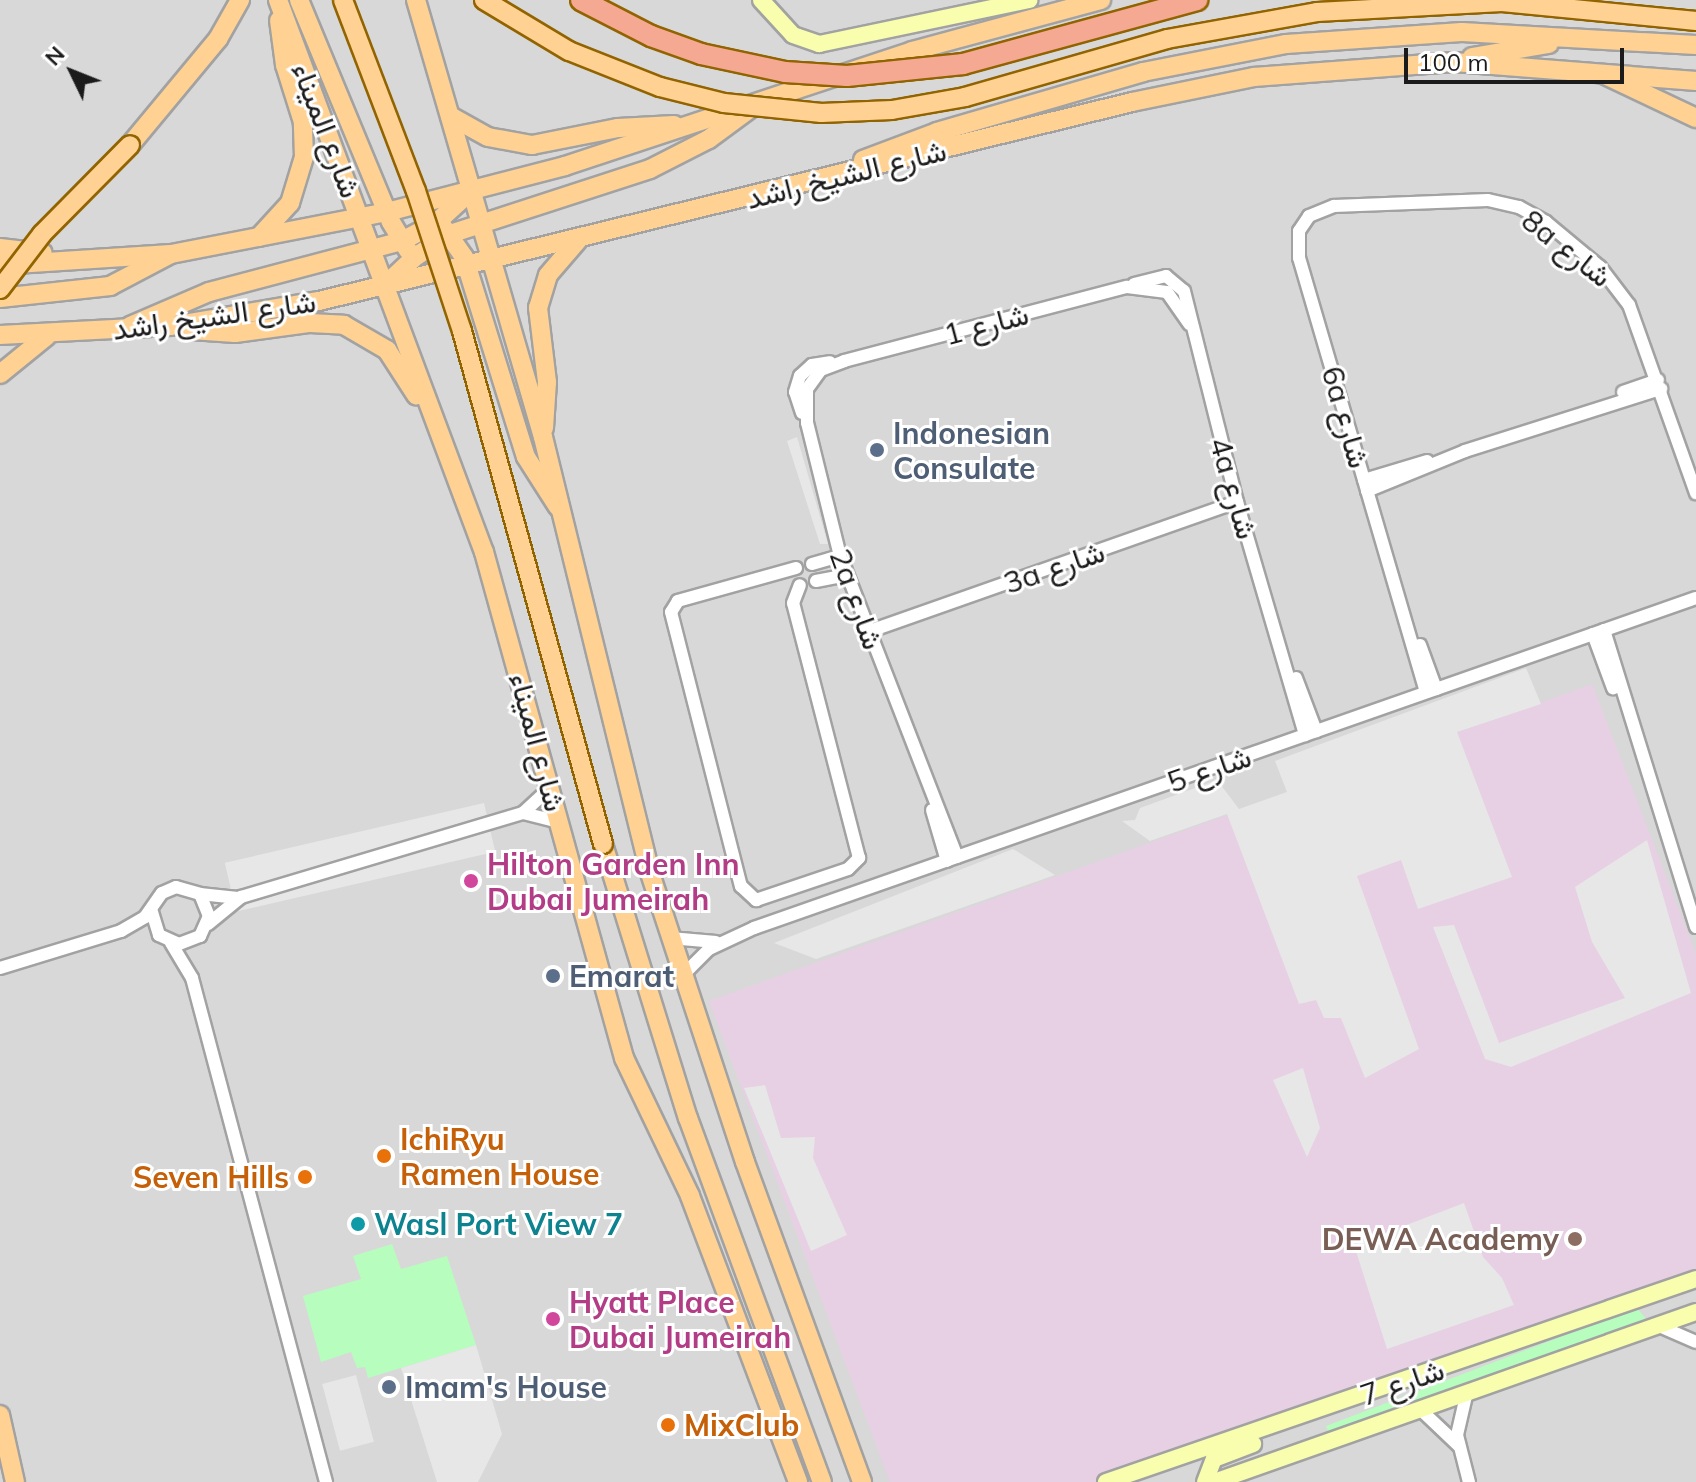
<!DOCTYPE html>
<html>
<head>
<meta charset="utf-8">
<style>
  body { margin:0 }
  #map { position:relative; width:1696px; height:1482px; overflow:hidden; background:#ede9df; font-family:Mulish,Vazirmatn,sans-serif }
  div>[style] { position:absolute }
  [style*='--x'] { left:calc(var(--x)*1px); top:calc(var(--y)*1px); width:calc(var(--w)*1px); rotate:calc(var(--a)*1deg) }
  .residential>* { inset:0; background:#d9d8d8; transform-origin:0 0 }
  .industrial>* { inset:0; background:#e7d0e3 }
  .park>* { inset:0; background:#b7fdbe }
  .parking>* { inset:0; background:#e7e7e7; transform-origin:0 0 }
  .roads { filter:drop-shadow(2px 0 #a2a2a2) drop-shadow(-2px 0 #a2a2a2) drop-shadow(0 2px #a2a2a2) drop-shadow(0 -2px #a2a2a2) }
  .minor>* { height:12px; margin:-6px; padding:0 6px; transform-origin:6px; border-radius:6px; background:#fff }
  .secondary>* { height:16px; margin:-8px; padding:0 8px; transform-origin:8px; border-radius:8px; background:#f8fead }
  .primary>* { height:18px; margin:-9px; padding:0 9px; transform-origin:9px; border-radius:9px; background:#ffd293 }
  .bridges { filter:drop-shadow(2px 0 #926400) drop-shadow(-2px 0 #926400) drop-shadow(0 2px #926400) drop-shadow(0 -2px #926400) }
  .primary-bridge>* { height:18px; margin:-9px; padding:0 9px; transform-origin:9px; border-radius:9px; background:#ffd293 }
  .trunk-bridge>* { height:20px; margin:-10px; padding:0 10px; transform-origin:10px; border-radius:10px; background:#f6a992 }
  .dots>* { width:22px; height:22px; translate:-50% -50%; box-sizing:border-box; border:4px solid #fff; border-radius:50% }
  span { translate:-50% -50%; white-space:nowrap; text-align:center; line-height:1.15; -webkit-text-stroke:6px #fff; paint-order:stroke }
  .street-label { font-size:30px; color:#1b1b1b }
  .service-label { font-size:30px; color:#4e5e75; font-weight:700 }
  .left { translate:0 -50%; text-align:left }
  .hotel-label { font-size:30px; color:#b23c85; font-weight:700 }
  .food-label { font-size:30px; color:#c56008; font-weight:700 }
  .right { translate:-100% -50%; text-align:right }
  .culture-label { font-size:30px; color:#0d838f; font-weight:700 }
  .education-label { font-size:30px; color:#785e54; font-weight:700 }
  .north { position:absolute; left:32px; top:32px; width:80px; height:80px; -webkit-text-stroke:6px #fff; paint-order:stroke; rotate:313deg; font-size:22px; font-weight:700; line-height:32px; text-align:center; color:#1b1b1b }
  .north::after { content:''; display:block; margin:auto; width:28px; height:36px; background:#1b1b1b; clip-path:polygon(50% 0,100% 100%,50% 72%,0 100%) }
  .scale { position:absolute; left:1404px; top:48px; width:220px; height:36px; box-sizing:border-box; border:4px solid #1b1b1b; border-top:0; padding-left:10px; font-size:24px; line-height:28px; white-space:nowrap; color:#1b1b1b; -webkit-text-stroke:6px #fff; paint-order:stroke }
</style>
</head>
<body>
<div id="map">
  <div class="residential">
    <div style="left:0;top:0;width:1696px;height:1482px"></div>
  </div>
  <div class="industrial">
    <div style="clip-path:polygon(1592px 684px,1696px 954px,1696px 1278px,1095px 1482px,890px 1482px,709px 1001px)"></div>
  </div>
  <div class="park">
    <div style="clip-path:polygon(392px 1244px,401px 1269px,447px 1256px,476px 1345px,368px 1378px,365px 1367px,357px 1368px,351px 1352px,321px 1362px,303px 1296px,361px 1279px,353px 1256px)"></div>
    <div style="clip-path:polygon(1637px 1308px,1646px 1319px,1506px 1377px,1330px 1436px,1326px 1426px)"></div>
  </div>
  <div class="parking">
    <div style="clip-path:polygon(797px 437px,828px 544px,820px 544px,787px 441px)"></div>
    <div style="clip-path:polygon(1526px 668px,1541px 704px,1457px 732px,1512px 877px,1418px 909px,1401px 860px,1357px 876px,1419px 1049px,1365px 1078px,1341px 1018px,1324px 1018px,1316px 1000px,1299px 1004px,1227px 814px,1150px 841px,1122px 821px,1135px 820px,1140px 808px,1217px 780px,1239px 809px,1287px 792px,1275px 761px)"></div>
    <div style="left:484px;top:803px;width:50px;height:266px;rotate:77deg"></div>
    <div style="clip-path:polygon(1647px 840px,1691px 993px,1511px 1067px,1485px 1059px,1433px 927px,1454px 925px,1499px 1043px,1625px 998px,1592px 942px,1575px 887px)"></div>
    <div style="clip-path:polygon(1013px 849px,1055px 875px,816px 959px,774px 943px)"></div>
    <div style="clip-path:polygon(1303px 1068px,1320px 1128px,1307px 1157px,1273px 1080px)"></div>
    <div style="clip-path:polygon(765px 1085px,781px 1138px,815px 1137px,813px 1158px,847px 1235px,811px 1251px,744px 1088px)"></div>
    <div style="clip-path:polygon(1464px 1203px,1483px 1257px,1502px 1278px,1514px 1305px,1387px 1349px,1354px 1245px)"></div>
    <div style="clip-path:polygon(476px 1345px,502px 1434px,478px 1482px,437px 1482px,401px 1368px)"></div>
    <div style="left:356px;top:1375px;width:69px;height:35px;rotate:75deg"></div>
  </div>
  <div class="roads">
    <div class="minor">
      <div style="--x:1134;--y:284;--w:33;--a:-14"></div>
      <div style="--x:1166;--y:276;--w:23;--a:40"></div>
      <div style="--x:1184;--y:291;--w:218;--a:75.9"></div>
      <div style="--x:1237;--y:502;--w:243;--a:73.7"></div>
      <div style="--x:1623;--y:392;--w:37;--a:-19"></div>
      <div style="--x:802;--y:413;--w:22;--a:-108"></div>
      <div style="--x:795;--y:392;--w:17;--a:-73"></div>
      <div style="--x:800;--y:376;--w:16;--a:-43"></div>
      <div style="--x:812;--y:365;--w:18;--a:-9"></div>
      <div style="--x:1364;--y:480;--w:66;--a:-16.8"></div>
      <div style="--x:1367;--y:491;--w:106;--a:-22.2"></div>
      <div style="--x:1465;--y:451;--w:206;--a:-17.6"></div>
      <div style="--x:812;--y:564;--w:29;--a:-16"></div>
      <div style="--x:796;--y:568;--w:123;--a:164.4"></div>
      <div style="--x:678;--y:601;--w:13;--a:122"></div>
      <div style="--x:671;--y:612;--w:283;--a:75.7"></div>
      <div style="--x:741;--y:886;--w:21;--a:43"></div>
      <div style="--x:756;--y:900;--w:97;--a:-18.6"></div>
      <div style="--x:848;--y:869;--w:16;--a:-45"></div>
      <div style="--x:859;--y:858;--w:263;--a:-104.5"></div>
      <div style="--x:793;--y:603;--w:19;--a:-69"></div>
      <div style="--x:816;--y:581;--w:31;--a:-11"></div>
      <div style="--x:1604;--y:630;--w:311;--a:72.8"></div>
      <div style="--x:870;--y:631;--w:389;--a:-19.4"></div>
      <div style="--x:1593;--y:634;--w:58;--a:69.7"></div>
      <div style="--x:1420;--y:645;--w:47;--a:70"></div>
      <div style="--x:1296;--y:678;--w:57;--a:69.3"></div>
      <div style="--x:1426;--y:692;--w:452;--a:-106.3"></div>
      <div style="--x:1299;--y:258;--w:27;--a:-90"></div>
      <div style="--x:1299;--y:231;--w:18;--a:-56"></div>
      <div style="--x:1309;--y:216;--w:27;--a:-22"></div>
      <div style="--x:1334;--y:206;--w:154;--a:-2.2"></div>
      <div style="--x:1488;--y:200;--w:32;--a:13"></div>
      <div style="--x:1519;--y:207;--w:31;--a:29"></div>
      <div style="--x:1546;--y:222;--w:70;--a:39.8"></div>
      <div style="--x:1600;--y:267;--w:48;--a:52.7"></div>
      <div style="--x:1629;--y:305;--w:200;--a:70.4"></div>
      <div style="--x:932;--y:810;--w:53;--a:73.6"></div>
      <div style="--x:523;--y:813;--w:38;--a:14"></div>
      <div style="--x:957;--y:857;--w:323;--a:-111.2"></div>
      <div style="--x:840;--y:556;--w:137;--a:-103.9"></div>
      <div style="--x:807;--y:423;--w:34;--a:-90"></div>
      <div style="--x:807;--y:389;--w:24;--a:-54"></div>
      <div style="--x:821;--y:370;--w:25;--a:-21"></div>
      <div style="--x:844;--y:361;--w:293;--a:-14.7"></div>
      <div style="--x:1127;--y:287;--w:40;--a:7.1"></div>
      <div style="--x:1167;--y:292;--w:39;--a:55"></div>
      <div style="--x:200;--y:894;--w:38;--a:6"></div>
      <div style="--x:208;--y:924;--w:43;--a:-39.3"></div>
      <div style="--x:241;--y:897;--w:294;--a:-16.6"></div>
      <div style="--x:523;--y:813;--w:37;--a:-43"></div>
      <div style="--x:670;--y:938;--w:46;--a:5"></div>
      <div style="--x:171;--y:943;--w:41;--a:59"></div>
      <div style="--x:192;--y:978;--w:522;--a:75.11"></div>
      <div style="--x:0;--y:968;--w:127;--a:-17"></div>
      <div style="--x:121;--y:931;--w:28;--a:-30"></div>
      <div style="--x:145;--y:917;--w:29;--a:-55"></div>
      <div style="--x:162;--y:893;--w:15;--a:-23"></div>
      <div style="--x:176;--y:887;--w:25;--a:16"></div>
      <div style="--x:200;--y:894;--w:24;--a:68"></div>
      <div style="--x:209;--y:916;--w:22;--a:114"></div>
      <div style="--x:200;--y:936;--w:22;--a:159"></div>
      <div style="--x:179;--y:944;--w:22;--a:-156"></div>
      <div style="--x:159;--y:935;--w:24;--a:-107"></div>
      <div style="--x:682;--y:976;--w:38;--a:-45"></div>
      <div style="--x:709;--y:949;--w:50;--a:-25"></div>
      <div style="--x:754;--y:928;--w:998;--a:-19.31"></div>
      <div style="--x:1659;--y:1326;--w:40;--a:23.4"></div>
      <div style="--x:1466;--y:1396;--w:40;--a:103"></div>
      <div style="--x:1457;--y:1435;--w:49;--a:75.7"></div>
      <div style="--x:1422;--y:1411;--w:50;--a:43.4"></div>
    </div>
    <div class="secondary">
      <div style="--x:761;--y:0;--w:47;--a:47.6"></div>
      <div style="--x:793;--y:35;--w:28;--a:19"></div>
      <div style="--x:819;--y:44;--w:215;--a:-11.8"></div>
      <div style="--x:1106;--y:1482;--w:624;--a:-18.99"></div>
      <div style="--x:1205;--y:1482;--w:25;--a:-69"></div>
      <div style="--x:1214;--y:1459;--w:42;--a:-21"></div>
      <div style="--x:1214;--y:1482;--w:511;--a:-19.43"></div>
    </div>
    <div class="primary">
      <div style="--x:278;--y:0;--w:589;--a:69.54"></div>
      <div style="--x:484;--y:552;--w:525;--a:74.53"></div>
      <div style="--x:624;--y:1058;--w:153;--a:64.4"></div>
      <div style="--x:690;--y:1196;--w:306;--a:69.3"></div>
      <div style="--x:299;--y:0;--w:240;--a:67.5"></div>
      <div style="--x:391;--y:222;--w:33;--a:59"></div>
      <div style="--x:416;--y:0;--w:455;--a:73.8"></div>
      <div style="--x:543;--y:437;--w:446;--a:76.2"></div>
      <div style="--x:649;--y:870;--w:307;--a:71.8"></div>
      <div style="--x:745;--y:1162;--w:341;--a:69.9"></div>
      <div style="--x:1472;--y:57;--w:78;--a:-9.6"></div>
      <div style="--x:1605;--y:75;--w:101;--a:25.3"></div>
      <div style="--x:450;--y:116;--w:43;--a:28.9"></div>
      <div style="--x:488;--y:137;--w:45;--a:10.3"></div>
      <div style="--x:532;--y:145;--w:88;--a:-11.2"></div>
      <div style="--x:618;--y:128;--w:56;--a:-3.1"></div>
      <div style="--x:130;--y:145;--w:138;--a:-50.3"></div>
      <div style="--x:218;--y:39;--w:45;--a:-60.6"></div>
      <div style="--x:863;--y:160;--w:79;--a:-20.7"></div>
      <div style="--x:937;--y:132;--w:215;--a:-16.2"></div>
      <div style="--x:1143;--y:72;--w:146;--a:-11.1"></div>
      <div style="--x:1286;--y:44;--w:176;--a:-3.9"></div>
      <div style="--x:1462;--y:32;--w:234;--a:3.2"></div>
      <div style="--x:443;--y:227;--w:37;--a:55"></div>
      <div style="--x:464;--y:257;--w:209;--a:72.8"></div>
      <div style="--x:526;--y:457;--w:59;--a:57.4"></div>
      <div style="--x:259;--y:237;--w:46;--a:-47.6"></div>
      <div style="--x:290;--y:203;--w:48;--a:-73.1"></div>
      <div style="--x:304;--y:157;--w:35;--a:-92"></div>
      <div style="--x:303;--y:122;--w:60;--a:-107.5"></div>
      <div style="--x:285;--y:65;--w:45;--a:-97.6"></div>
      <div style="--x:0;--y:248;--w:43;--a:6.6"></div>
      <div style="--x:0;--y:265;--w:171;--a:-3.7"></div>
      <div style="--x:171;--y:254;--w:220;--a:-11"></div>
      <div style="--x:387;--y:212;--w:184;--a:-14.5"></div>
      <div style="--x:565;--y:166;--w:366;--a:-18.3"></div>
      <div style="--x:912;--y:51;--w:196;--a:-15.1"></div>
      <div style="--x:385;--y:285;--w:41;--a:-43"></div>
      <div style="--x:415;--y:257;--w:42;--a:-33.3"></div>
      <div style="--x:450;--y:234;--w:210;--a:-18"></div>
      <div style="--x:650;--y:169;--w:66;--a:-27"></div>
      <div style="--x:709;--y:139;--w:52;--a:-36.4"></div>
      <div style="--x:0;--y:298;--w:111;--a:-6.2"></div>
      <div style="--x:110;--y:286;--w:67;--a:-27.7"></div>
      <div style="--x:130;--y:326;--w:86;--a:-23.3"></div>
      <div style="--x:209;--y:292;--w:200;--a:-14.8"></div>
      <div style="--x:402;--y:241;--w:40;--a:-28"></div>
      <div style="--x:437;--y:222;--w:45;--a:-42.3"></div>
      <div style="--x:191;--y:330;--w:44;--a:3.9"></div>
      <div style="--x:235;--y:333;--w:76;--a:-7.6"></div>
      <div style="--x:310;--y:323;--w:34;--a:3"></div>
      <div style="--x:344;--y:325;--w:50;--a:30.2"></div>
      <div style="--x:387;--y:350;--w:54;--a:57.2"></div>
      <div style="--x:0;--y:335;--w:171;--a:-3"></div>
      <div style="--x:171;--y:326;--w:150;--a:-9.6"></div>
      <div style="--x:319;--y:301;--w:837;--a:-13.75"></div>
      <div style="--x:1132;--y:102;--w:125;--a:-11.6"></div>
      <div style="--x:1254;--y:77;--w:201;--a:-4.3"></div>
      <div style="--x:1454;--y:62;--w:243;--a:4.5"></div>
      <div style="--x:0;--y:374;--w:60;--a:-39"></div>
      <div style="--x:544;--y:428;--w:46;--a:-86.3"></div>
      <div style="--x:547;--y:382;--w:75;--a:-96.9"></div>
      <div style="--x:538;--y:308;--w:34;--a:-73"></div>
      <div style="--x:548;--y:275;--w:46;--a:-49.4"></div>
      <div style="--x:603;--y:844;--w:287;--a:72.8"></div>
      <div style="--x:688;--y:1118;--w:388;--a:69.8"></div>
      <div style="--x:0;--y:1415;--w:69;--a:77.4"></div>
    </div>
  </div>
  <div class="bridges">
    <div class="primary-bridge">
      <div style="--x:343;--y:0;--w:204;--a:69.1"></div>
      <div style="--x:416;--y:191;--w:147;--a:71.8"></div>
      <div style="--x:462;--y:331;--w:532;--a:74.63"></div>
      <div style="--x:484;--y:0;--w:99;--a:31"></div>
      <div style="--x:569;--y:51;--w:98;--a:21.6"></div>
      <div style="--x:660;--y:87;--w:66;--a:14"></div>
      <div style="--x:724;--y:103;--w:98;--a:5.9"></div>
      <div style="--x:821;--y:113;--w:71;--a:-2.4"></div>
      <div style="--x:892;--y:110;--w:74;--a:-10.1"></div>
      <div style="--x:965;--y:97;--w:210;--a:-16"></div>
      <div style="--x:1167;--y:39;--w:152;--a:-10.2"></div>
      <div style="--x:1317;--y:12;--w:185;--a:-3.1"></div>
      <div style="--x:1502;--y:2;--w:195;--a:5.6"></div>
      <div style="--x:0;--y:289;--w:69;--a:-52.6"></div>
      <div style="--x:42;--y:234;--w:125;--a:-45.3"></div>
    </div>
    <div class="trunk-bridge">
      <div style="--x:581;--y:0;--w:79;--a:27.2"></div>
      <div style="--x:651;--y:36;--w:53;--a:19.8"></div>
      <div style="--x:701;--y:54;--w:86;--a:12.1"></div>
      <div style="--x:785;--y:72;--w:62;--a:3.7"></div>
      <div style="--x:847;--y:76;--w:117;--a:-5.9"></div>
      <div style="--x:963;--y:64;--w:243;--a:-15.3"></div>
    </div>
  </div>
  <div class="dots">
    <div style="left:877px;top:450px;background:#5c6f8a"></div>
    <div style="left:471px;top:881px;background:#d1479c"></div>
    <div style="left:553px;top:976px;background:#5c6f8a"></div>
    <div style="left:384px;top:1156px;background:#e8710a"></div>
    <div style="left:305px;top:1177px;background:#e8710a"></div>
    <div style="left:358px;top:1224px;background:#0f9aa8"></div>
    <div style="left:1575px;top:1239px;background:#8d6e63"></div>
    <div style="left:553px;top:1319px;background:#d1479c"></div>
    <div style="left:389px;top:1387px;background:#5c6f8a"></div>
    <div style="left:668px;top:1425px;background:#e8710a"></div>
  </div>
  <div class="street-label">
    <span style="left:327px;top:130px;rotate:69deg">شارع الميناء</span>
    <span style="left:846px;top:174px;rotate:-14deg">شارع الشيخ راشد</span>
    <span style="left:1567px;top:248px;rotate:38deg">8a شارع</span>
    <span style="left:214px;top:315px;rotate:-8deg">شارع الشيخ راشد</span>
    <span style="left:986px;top:324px;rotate:-15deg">شارع 1</span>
    <span style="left:1346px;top:417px;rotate:74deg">6a شارع</span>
    <span style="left:1234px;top:488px;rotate:74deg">4a شارع</span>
    <span style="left:1054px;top:567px;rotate:-19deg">3a شارع</span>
    <span style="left:857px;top:599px;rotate:70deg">2a شارع</span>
    <span style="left:538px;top:742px;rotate:75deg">شارع الميناء</span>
    <span style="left:1209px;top:769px;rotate:-19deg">شارع 5</span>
    <span style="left:1402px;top:1382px;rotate:-19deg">شارع 7</span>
  </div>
  <div class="service-label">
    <span class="left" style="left:893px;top:450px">Indonesian<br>Consulate</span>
    <span class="left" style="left:569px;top:976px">Emarat</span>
    <span class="left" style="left:405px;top:1387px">Imam's House</span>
  </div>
  <div class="hotel-label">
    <span class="left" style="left:487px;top:881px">Hilton Garden Inn<br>Dubai Jumeirah</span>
    <span class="left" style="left:569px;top:1319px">Hyatt Place<br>Dubai Jumeirah</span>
  </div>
  <div class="food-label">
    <span class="left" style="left:400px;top:1156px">IchiRyu<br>Ramen House</span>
    <span class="right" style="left:289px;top:1177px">Seven Hills</span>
    <span class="left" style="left:684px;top:1425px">MixClub</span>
  </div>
  <div class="culture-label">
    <span class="left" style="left:374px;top:1224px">Wasl Port View 7</span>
  </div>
  <div class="education-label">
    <span class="right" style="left:1559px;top:1239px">DEWA Academy</span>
  </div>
  <div class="north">N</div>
  <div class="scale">100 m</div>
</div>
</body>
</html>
